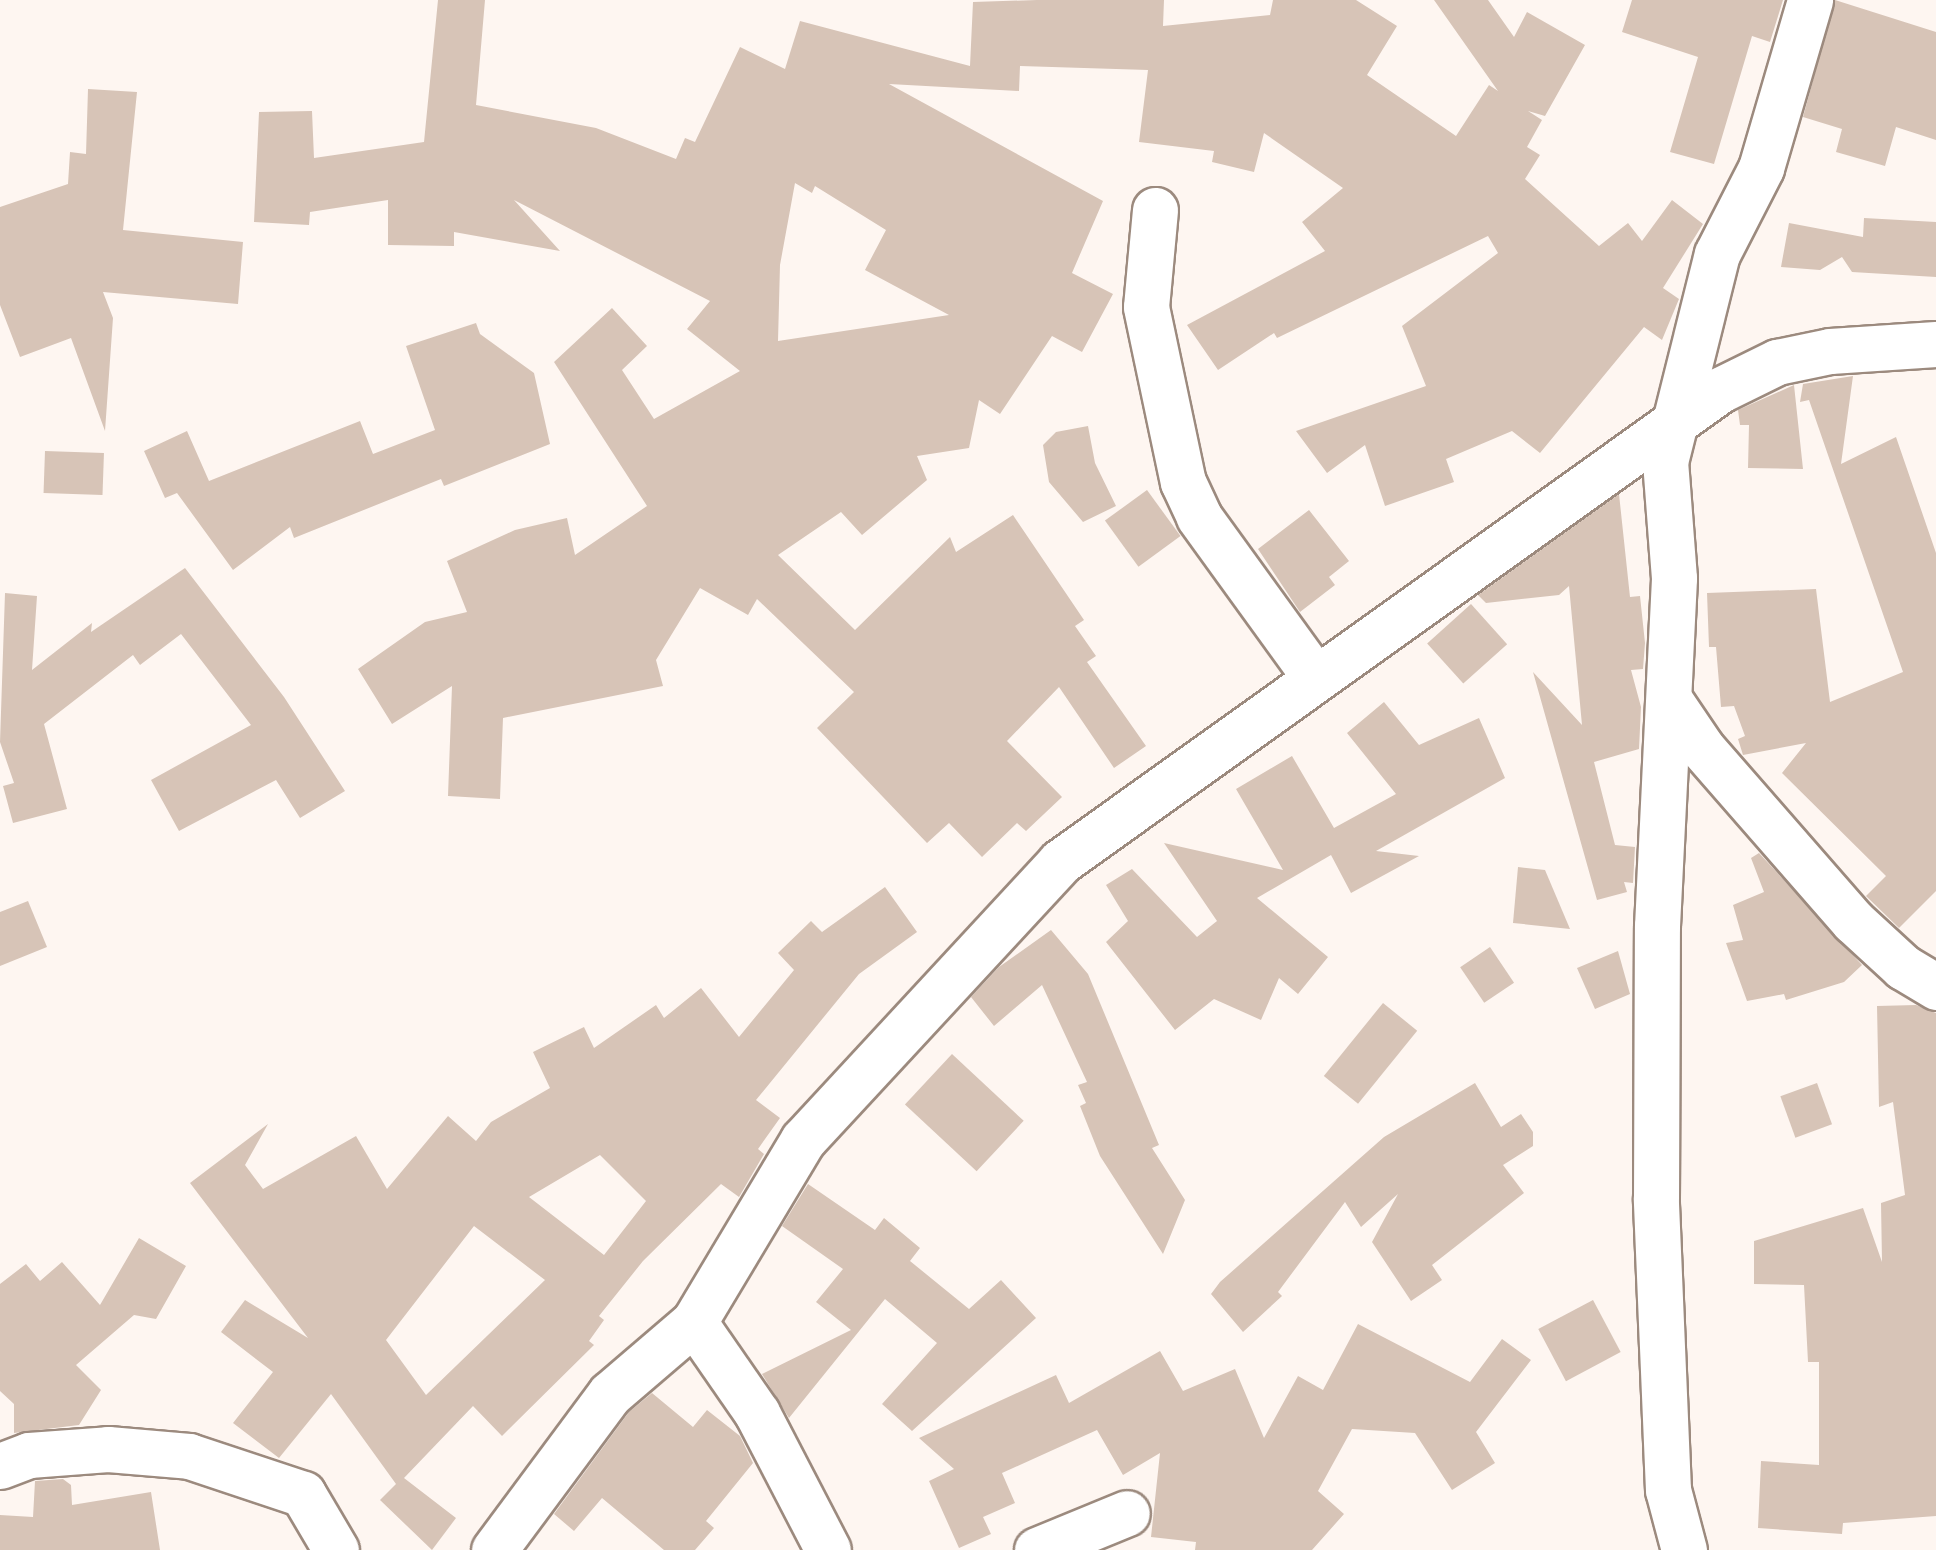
<!DOCTYPE html>
<html>
<head>
<meta charset="utf-8">
<style>
  body { margin:0 }
  #map { position:relative; width:1936px; height:1550px; overflow:hidden; background:#fef6f1; font-family:Roboto,sans-serif }
  div>[style] { position:absolute }
  [style*='--x'] { left:calc(var(--x)*1px); top:calc(var(--y)*1px); width:calc(var(--w)*1px); rotate:calc(var(--a)*1deg) }
  .building>* { inset:0; background:#d7c4b7; transform-origin:0 0 }
  .roads { filter:drop-shadow(2px 0 #9c8a7e) drop-shadow(-2px 0 #9c8a7e) drop-shadow(0 2px #9c8a7e) drop-shadow(0 -2px #9c8a7e) }
  .minor>* { height:45px; margin:-22.5px; padding:0 22.5px; transform-origin:22.5px; border-radius:22.5px; background:#fff }
  span { translate:-50% -50%; white-space:nowrap; text-align:center; line-height:1.15; -webkit-text-stroke:8px #fff; paint-order:stroke }
</style>
</head>
<body>
<div id="map">
  <div class="building">
    <div style="clip-path:polygon(evenodd,438px 0,485px 0,476px 105px,596px 128px,676px 159px,685px 138px,695px 142px,740px 47px,785px 69px,800px 21px,970px 66px,973px 2px,1037px 0,1164px 0,1163px 26px,1270px 15px,1273px 0,1356px 0,1397px 26px,1367px 75px,1456px 136px,1489px 85px,1498px 91px,1434px 0,1488px 0,1514px 37px,1527px 12px,1585px 45px,1545px 116px,1528px 111px,1542px 120px,1527px 147px,1540px 155px,1525px 179px,1599px 246px,1628px 223px,1642px 241px,1672px 200px,1703px 224px,1663px 288px,1679px 299px,1662px 340px,1644px 327px,1540px 453px,1512px 431px,1446px 459px,1454px 482px,1385px 506px,1365px 445px,1327px 473px,1296px 431px,1426px 386px,1402px 326px,1498px 253px,1488px 236px,1277px 338px,1274px 333px,1218px 370px,1187px 325px,1325px 251px,1302px 222px,1343px 188px,1264px 133px,1254px 172px,1212px 162px,1214px 151px,1139px 142px,1148px 70px,1020px 66px,1019px 91px,889px 84px,1103px 201px,1072px 273px,1113px 294px,1082px 352px,1052px 336px,1000px 414px,979px 400px,969px 448px,917px 456px,927px 480px,862px 535px,841px 512px,778px 555px,855px 630px,950px 537px,956px 552px,1013px 515px,1084px 620px,1075px 626px,1096px 656px,1087px 662px,1146px 746px,1114px 768px,1059px 687px,1007px 741px,1062px 797px,1026px 831px,1017px 823px,982px 857px,949px 823px,927px 843px,817px 728px,854px 692px,757px 599px,748px 615px,700px 588px,656px 660px,663px 686px,503px 718px,500px 799px,448px 796px,452px 686px,392px 724px,358px 669px,425px 622px,467px 612px,447px 561px,515px 530px,567px 518px,575px 555px,647px 506px,554px 362px,612px 308px,647px 346px,622px 370px,654px 419px,740px 371px,687px 329px,710px 301px,514px 200px,560px 251px,454px 232px,454px 246px,388px 245px,388px 200px,310px 212px,309px 225px,254px 222px,259px 112px,312px 111px,314px 158px,424px 142px,438px 0,795px 183px,812px 193px,815px 186px,886px 230px,865px 270px,949px 315px,778px 341px,780px 265px,795px 183px)"></div>
    <div style="clip-path:polygon(1632px 0,1783px 0,1770px 42px,1752px 36px,1714px 164px,1670px 152px,1698px 57px,1622px 32px)"></div>
    <div style="clip-path:polygon(1835px 0,1936px 32px,1936px 140px,1896px 127px,1885px 166px,1836px 152px,1842px 129px,1803px 117px)"></div>
    <div style="clip-path:polygon(88px 89px,137px 92px,123px 230px,243px 242px,238px 304px,103px 292px,113px 318px,105px 431px,71px 338px,20px 357px,0 305px,0 207px,68px 184px,70px 152px,86px 154px)"></div>
    <div style="clip-path:polygon(1864px 218px,1936px 222px,1936px 277px,1852px 272px,1842px 257px,1820px 270px,1781px 267px,1789px 223px,1863px 237px)"></div>
    <div style="clip-path:polygon(476px 323px,480px 334px,534px 373px,550px 444px,444px 486px,441px 479px,294px 538px,290px 527px,233px 570px,177px 493px,165px 498px,144px 451px,187px 431px,209px 481px,360px 421px,373px 454px,435px 430px,406px 346px)"></div>
    <div style="clip-path:polygon(1853px 376px,1841px 464px,1896px 437px,1936px 553px,1936px 891px,1899px 928px,1866px 896px,1886px 876px,1782px 773px,1806px 743px,1743px 755px,1738px 739px,1745px 736px,1734px 706px,1721px 707px,1716px 647px,1709px 647px,1707px 593px,1816px 589px,1830px 702px,1903px 672px,1809px 400px,1800px 402px,1803px 384px)"></div>
    <div style="clip-path:polygon(1794px 385px,1803px 469px,1748px 468px,1749px 425px,1740px 425px,1738px 410px)"></div>
    <div style="clip-path:polygon(1088px 426px,1095px 463px,1116px 506px,1083px 522px,1049px 482px,1043px 445px,1056px 432px)"></div>
    <div style="left:45px;top:451px;width:59px;height:42px;rotate:2deg"></div>
    <div style="left:1147px;top:490px;width:57px;height:52px;rotate:54deg"></div>
    <div style="clip-path:polygon(1619px 494px,1630px 597px,1640px 596px,1645px 643px,1643px 669px,1631px 670px,1641px 707px,1639px 749px,1594px 762px,1615px 845px,1635px 847px,1633px 883px,1624px 882px,1627px 892px,1597px 900px,1533px 672px,1582px 725px,1569px 586px,1559px 595px,1486px 603px,1478px 595px)"></div>
    <div style="clip-path:polygon(1309px 510px,1349px 561px,1329px 577px,1335px 585px,1300px 612px,1258px 549px)"></div>
    <div style="clip-path:polygon(185px 568px,284px 697px,345px 791px,300px 818px,276px 780px,179px 831px,151px 780px,251px 725px,181px 634px,140px 665px,133px 655px,44px 724px,67px 809px,13px 823px,3px 786px,14px 783px,0 742px,5px 593px,37px 596px,32px 670px,92px 623px,91px 632px)"></div>
    <div style="left:1471px;top:604px;width:54px;height:59px;rotate:48deg"></div>
    <div style="clip-path:polygon(1384px 702px,1419px 745px,1479px 718px,1505px 778px,1376px 851px,1419px 856px,1351px 893px,1331px 855px,1257px 898px,1328px 957px,1298px 994px,1279px 978px,1261px 1020px,1214px 999px,1175px 1030px,1106px 942px,1128px 921px,1106px 885px,1132px 869px,1197px 937px,1217px 921px,1164px 843px,1283px 870px,1236px 789px,1292px 756px,1334px 828px,1396px 794px,1347px 733px)"></div>
    <div style="clip-path:polygon(1759px 853px,1862px 965px,1844px 982px,1786px 1000px,1784px 994px,1747px 1001px,1726px 943px,1743px 940px,1733px 905px,1764px 892px,1751px 858px)"></div>
    <div style="clip-path:polygon(1518px 867px,1545px 870px,1570px 929px,1513px 923px)"></div>
    <div style="clip-path:polygon(evenodd,885px 887px,917px 932px,859px 974px,756px 1100px,780px 1118px,758px 1149px,764px 1154px,739px 1197px,721px 1184px,643px 1261px,599px 1316px,604px 1320px,589px 1341px,594px 1345px,502px 1436px,473px 1406px,404px 1478px,456px 1518px,432px 1550px,380px 1500px,396px 1484px,331px 1394px,279px 1458px,233px 1423px,273px 1372px,221px 1332px,245px 1300px,308px 1338px,190px 1183px,268px 1124px,245px 1165px,263px 1189px,356px 1136px,387px 1189px,448px 1116px,476px 1141px,491px 1122px,550px 1088px,533px 1052px,584px 1027px,594px 1048px,656px 1005px,664px 1018px,701px 988px,739px 1037px,794px 970px,778px 953px,811px 921px,822px 932px,885px 887px,600px 1155px,646px 1201px,604px 1255px,529px 1197px,600px 1155px,885px 887px,474px 1226px,545px 1280px,426px 1395px,386px 1340px,474px 1226px)"></div>
    <div style="clip-path:polygon(28px 901px,47px 947px,0 966px,0 912px)"></div>
    <div style="clip-path:polygon(1051px 930px,1088px 974px,1159px 1145px,1152px 1148px,1185px 1200px,1163px 1254px,1100px 1156px,1080px 1106px,1086px 1103px,1078px 1085px,1087px 1082px,1042px 985px,994px 1026px,971px 997px,999px 967px)"></div>
    <div style="left:1490px;top:947px;width:43px;height:36px;rotate:56deg"></div>
    <div style="clip-path:polygon(1618px 951px,1630px 994px,1595px 1009px,1577px 968px)"></div>
    <div style="left:1383px;top:1003px;width:44px;height:94px;rotate:39deg"></div>
    <div style="clip-path:polygon(1916px 1005px,1936px 1013px,1936px 1516px,1843px 1523px,1842px 1534px,1758px 1528px,1761px 1461px,1819px 1465px,1819px 1362px,1808px 1362px,1804px 1285px,1754px 1284px,1754px 1241px,1863px 1208px,1882px 1262px,1881px 1203px,1905px 1195px,1893px 1102px,1879px 1107px,1877px 1006px)"></div>
    <div style="left:952px;top:1054px;width:98px;height:69px;rotate:43deg"></div>
    <div style="clip-path:polygon(1475px 1083px,1501px 1127px,1521px 1114px,1533px 1132px,1533px 1146px,1503px 1165px,1524px 1193px,1432px 1265px,1442px 1280px,1411px 1301px,1372px 1242px,1398px 1194px,1361px 1227px,1345px 1202px,1278px 1292px,1282px 1296px,1243px 1332px,1211px 1294px,1220px 1282px,1384px 1137px)"></div>
    <div style="left:1817px;top:1083px;width:44px;height:39px;rotate:70deg"></div>
    <div style="clip-path:polygon(808px 1184px,875px 1230px,884px 1218px,920px 1248px,910px 1261px,969px 1309px,1001px 1280px,1036px 1318px,912px 1431px,882px 1404px,937px 1343px,885px 1299px,789px 1418px,762px 1374px,851px 1330px,816px 1302px,843px 1269px,782px 1226px)"></div>
    <div style="clip-path:polygon(139px 1238px,186px 1266px,156px 1319px,134px 1315px,76px 1365px,101px 1390px,79px 1425px,14px 1433px,14px 1404px,0 1391px,0 1284px,26px 1264px,40px 1281px,62px 1262px,100px 1305px)"></div>
    <div style="left:1593px;top:1300px;width:59px;height:62px;rotate:62deg"></div>
    <div style="clip-path:polygon(1358px 1324px,1470px 1382px,1502px 1339px,1531px 1360px,1476px 1432px,1495px 1463px,1452px 1490px,1415px 1433px,1352px 1429px,1318px 1491px,1344px 1514px,1312px 1550px,1195px 1550px,1196px 1542px,1151px 1537px,1160px 1453px,1123px 1475px,1097px 1430px,1002px 1473px,1015px 1503px,983px 1517px,991px 1534px,959px 1548px,929px 1481px,954px 1469px,919px 1438px,1056px 1375px,1069px 1403px,1160px 1351px,1183px 1391px,1235px 1369px,1264px 1438px,1298px 1376px,1323px 1390px)"></div>
    <div style="clip-path:polygon(652px 1393px,693px 1427px,707px 1410px,740px 1436px,753px 1463px,706px 1521px,714px 1528px,695px 1550px,664px 1550px,602px 1498px,574px 1531px,554px 1514px,629px 1412px)"></div>
    <div style="clip-path:polygon(63px 1479px,71px 1485px,72px 1505px,151px 1492px,160px 1550px,0 1550px,0 1515px,33px 1517px,35px 1481px)"></div>
  </div>
  <div class="roads">
    <div class="minor">
      <div style="--x:1155;--y:210;--w:97;--a:95.3"></div>
      <div style="--x:1146;--y:307;--w:179;--a:78.1"></div>
      <div style="--x:1183;--y:482;--w:38;--a:65"></div>
      <div style="--x:1199;--y:517;--w:196;--a:54.1"></div>
      <div style="--x:1671;--y:702;--w:55;--a:56"></div>
      <div style="--x:1702;--y:748;--w:230;--a:48.9"></div>
      <div style="--x:1853;--y:921;--w:68;--a:42.6"></div>
      <div style="--x:1903;--y:967;--w:39;--a:31"></div>
      <div style="--x:694;--y:1322;--w:111;--a:55.3"></div>
      <div style="--x:757;--y:1413;--w:154;--a:62.6"></div>
      <div style="--x:0;--y:1466;--w:31;--a:-21"></div>
      <div style="--x:29;--y:1455;--w:79;--a:-4.3"></div>
      <div style="--x:108;--y:1449;--w:81;--a:4.9"></div>
      <div style="--x:189;--y:1456;--w:120;--a:18.4"></div>
      <div style="--x:303;--y:1494;--w:65;--a:59.5"></div>
      <div style="--x:494;--y:1550;--w:194;--a:-53.4"></div>
      <div style="--x:610;--y:1394;--w:111;--a:-40.6"></div>
      <div style="--x:694;--y:1322;--w:212;--a:-59.1"></div>
      <div style="--x:803;--y:1140;--w:379;--a:-47.2"></div>
      <div style="--x:1060;--y:862;--w:811;--a:-35.57"></div>
      <div style="--x:1720;--y:390;--w:64;--a:-26.2"></div>
      <div style="--x:1777;--y:362;--w:54;--a:-11.7"></div>
      <div style="--x:1830;--y:351;--w:106;--a:-3.8"></div>
      <div style="--x:1037;--y:1550;--w:97;--a:-22.3"></div>
      <div style="--x:1684;--y:1550;--w:62;--a:-104.9"></div>
      <div style="--x:1668;--y:1490;--w:292;--a:-92.4"></div>
      <div style="--x:1656;--y:1198;--w:272;--a:-89.8"></div>
      <div style="--x:1657;--y:926;--w:348;--a:-87.2"></div>
      <div style="--x:1674;--y:578;--w:116;--a:-94.4"></div>
      <div style="--x:1665;--y:462;--w:214;--a:-76"></div>
      <div style="--x:1717;--y:254;--w:97;--a:-62.9"></div>
      <div style="--x:1761;--y:168;--w:175;--a:-73.7"></div>
    </div>
  </div>
</div>
</body>
</html>
